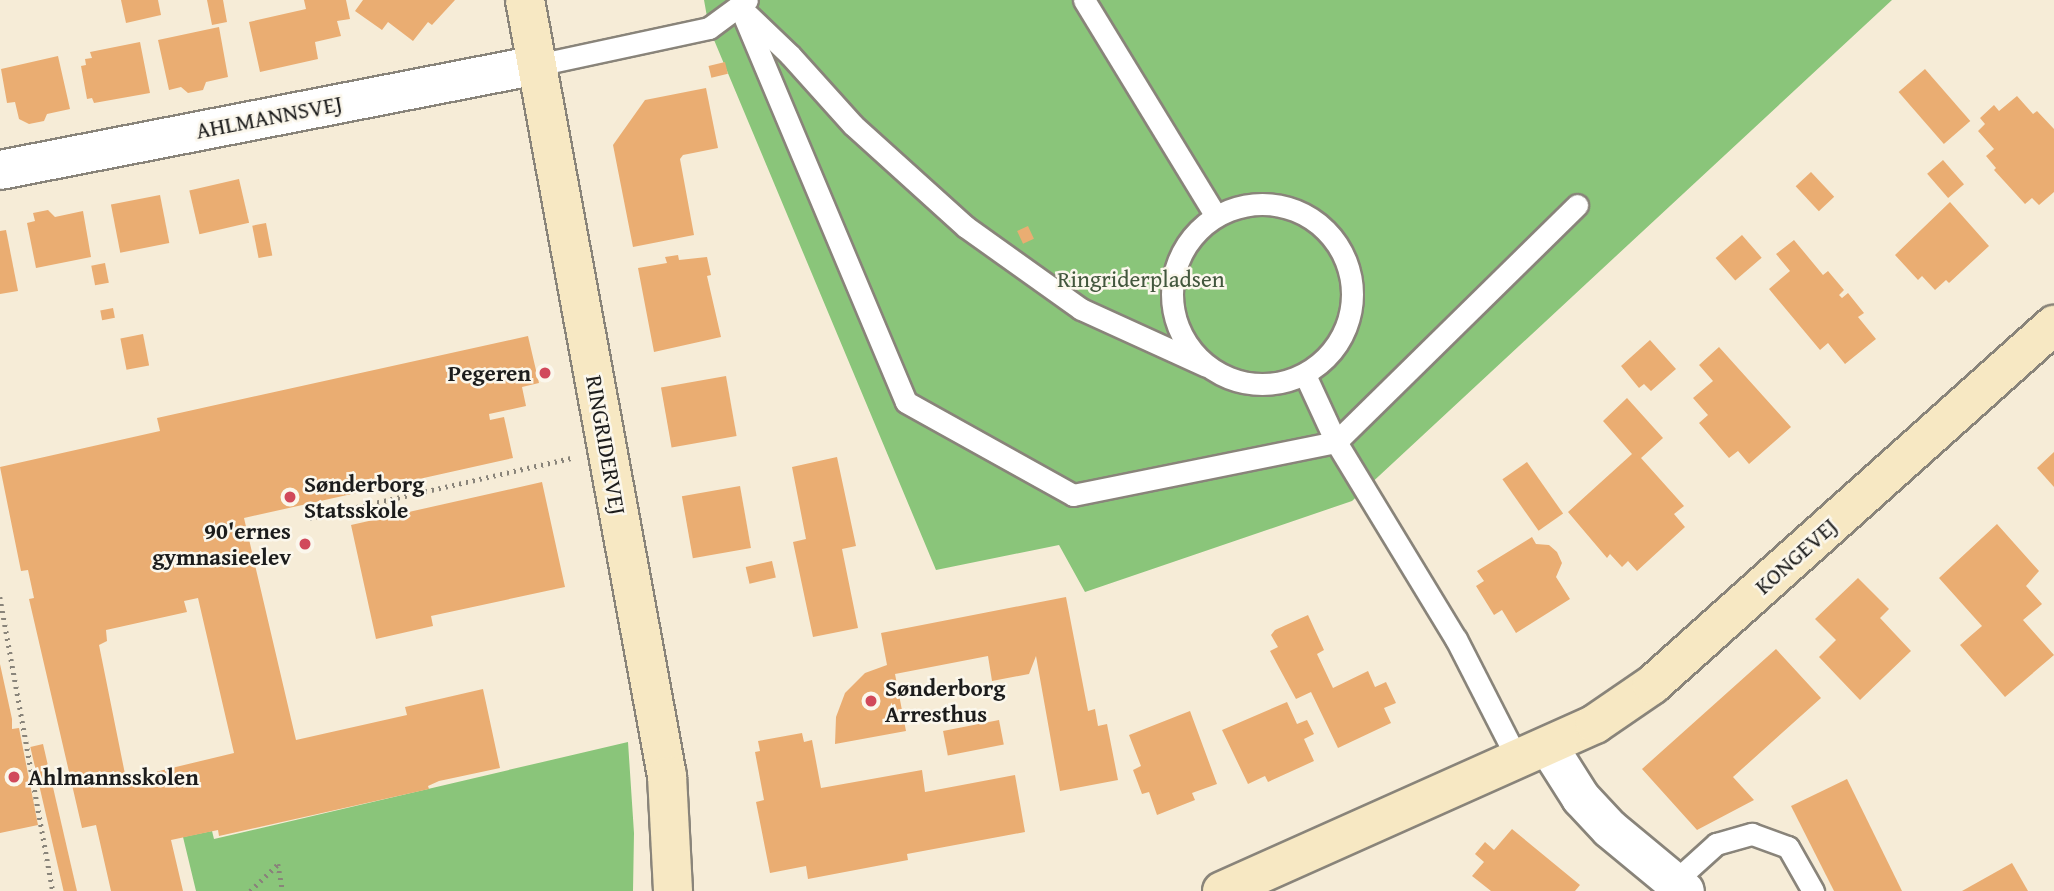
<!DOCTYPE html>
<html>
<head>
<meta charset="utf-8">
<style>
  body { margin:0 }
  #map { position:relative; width:2054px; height:891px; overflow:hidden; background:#f6ecd7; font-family:"Gentium Book Plus",serif }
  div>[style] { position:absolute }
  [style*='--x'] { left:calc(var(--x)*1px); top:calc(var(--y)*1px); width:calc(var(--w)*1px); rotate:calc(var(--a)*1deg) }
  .green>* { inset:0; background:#8ac57a }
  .building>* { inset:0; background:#eaad72; transform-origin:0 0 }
  .path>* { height:4.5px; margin-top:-2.25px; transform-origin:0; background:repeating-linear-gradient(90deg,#89847a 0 2px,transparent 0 7px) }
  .roads { filter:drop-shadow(2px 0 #89847a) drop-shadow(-2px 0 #89847a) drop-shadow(0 2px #89847a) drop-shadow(0 -2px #89847a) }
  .lane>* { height:21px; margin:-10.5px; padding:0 10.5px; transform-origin:10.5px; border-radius:10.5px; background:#fff }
  .lane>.ring { margin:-10.5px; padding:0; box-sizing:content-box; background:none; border:21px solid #fff; border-radius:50% }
  .street>* { height:38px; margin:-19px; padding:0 19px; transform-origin:19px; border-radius:19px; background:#fff }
  .secondary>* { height:38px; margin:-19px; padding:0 19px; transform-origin:19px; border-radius:19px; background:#f7e8c3 }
  .dots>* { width:19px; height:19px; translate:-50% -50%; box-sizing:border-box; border:4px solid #fbf7ec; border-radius:50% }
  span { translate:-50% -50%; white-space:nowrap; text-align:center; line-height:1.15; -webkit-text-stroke:5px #fbf7ec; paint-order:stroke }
  .street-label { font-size:23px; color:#1c1c1c }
  .park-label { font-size:23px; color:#42573d }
  .poi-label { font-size:23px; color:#1c1c1c; font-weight:700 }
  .right { translate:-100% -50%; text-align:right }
  .left { translate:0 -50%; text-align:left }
</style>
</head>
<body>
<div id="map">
  <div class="green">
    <div style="clip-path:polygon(704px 0,1892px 0,1352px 501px,1085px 592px,1059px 545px,936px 570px,709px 28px)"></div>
    <div style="clip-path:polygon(628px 742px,634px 833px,633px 891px,196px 891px,183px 837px,212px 831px,214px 839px)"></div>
  </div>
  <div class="building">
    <div style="clip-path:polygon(121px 0,158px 0,161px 15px,126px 23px)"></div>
    <div style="clip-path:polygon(207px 0,223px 0,227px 22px,212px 25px)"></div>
    <div style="clip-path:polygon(304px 0,346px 0,350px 19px,337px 21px,341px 36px,315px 42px,318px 59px,260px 72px,249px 22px,306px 9px)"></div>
    <div style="clip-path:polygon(363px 0,455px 0,432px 25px,428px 22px,413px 41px,388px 22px,382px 30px,355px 11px)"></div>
    <div style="clip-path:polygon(219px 27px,228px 77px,206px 82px,203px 90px,188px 93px,181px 87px,169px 90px,158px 40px)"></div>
    <div style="clip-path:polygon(140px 42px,150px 93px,94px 103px,92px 98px,87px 99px,81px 66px,86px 65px,85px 59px,92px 58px,90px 52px)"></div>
    <div style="clip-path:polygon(58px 56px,70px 109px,47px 114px,44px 121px,29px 124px,19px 119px,15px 102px,7px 103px,1px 69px)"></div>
    <div style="left:725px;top:62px;width:12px;height:17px;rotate:76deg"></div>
    <div style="left:1925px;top:69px;width:69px;height:35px;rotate:49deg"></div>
    <div style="clip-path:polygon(706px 88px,718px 148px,683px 155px,680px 159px,694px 235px,633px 247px,613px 145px,645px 100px)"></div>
    <div style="clip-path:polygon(2017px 96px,2033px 114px,2037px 111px,2054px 129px,2054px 192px,2039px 205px,2032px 198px,2025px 204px,1994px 170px,1996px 168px,1986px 156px,1994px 149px,1978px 131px,1985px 124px,1980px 118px,1994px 105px,1999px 111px)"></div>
    <div style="left:1943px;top:160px;width:32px;height:21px;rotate:49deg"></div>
    <div style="left:1811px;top:172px;width:34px;height:21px;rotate:47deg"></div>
    <div style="left:239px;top:179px;width:45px;height:51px;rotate:77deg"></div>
    <div style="left:160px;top:195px;width:49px;height:50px;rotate:79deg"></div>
    <div style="clip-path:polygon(1950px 202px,1989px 246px,1949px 283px,1946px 280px,1935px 290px,1922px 276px,1918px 280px,1895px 255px)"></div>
    <div style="clip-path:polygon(48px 210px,55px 217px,83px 211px,91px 257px,36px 268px,27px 223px,35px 221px,33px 213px)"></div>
    <div style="left:266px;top:223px;width:33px;height:14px;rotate:79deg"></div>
    <div style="left:1028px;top:226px;width:14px;height:12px;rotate:65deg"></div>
    <div style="clip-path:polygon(6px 230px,18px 291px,0 294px,0 231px)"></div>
    <div style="left:1742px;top:235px;width:30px;height:35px;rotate:49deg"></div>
    <div style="clip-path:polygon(1794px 240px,1823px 275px,1828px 271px,1844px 290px,1839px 295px,1842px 298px,1848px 293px,1864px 313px,1858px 317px,1876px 339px,1845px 364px,1828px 343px,1820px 350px,1769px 289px,1790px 271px,1776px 254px)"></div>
    <div style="clip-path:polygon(678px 255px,679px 260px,707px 257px,711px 275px,707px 276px,721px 337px,654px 352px,638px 268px,667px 263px,665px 257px)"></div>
    <div style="left:105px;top:263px;width:20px;height:14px;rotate:79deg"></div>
    <div style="left:113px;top:308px;width:10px;height:13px;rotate:79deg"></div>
    <div style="left:143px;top:334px;width:32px;height:23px;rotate:79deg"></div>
    <div style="clip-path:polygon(evenodd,528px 336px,539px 383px,522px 387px,526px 406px,489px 414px,490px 420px,504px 417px,513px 458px,244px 518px,296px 740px,407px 715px,405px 707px,483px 689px,500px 768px,439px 781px,428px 786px,429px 789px,219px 836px,218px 830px,171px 840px,183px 891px,111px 891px,96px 825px,82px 828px,29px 599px,34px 598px,28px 570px,21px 571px,0 467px,160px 431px,157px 418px,528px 336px,198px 598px,234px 753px,126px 779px,99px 645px,107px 641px,106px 630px,187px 612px,184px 601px,198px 598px)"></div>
    <div style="clip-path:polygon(1650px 340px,1676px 369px,1651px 391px,1644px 384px,1639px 388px,1621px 366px)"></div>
    <div style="clip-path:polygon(1719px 347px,1791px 427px,1749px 464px,1738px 451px,1729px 458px,1699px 423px,1708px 415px,1693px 398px,1713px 381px,1699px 365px)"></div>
    <div style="left:726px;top:376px;width:61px;height:66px;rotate:80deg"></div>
    <div style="clip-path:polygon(1627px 398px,1663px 438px,1641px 458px,1684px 506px,1674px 514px,1685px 527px,1637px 571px,1628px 561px,1622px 567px,1610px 554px,1607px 558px,1568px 512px,1632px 454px,1603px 421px)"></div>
    <div style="clip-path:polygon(2054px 452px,2054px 487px,2037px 468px)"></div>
    <div style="clip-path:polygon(837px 457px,856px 546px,842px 549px,858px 628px,813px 637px,793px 542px,806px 539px,792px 467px)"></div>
    <div style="left:1527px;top:462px;width:63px;height:30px;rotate:55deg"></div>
    <div style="clip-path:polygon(542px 482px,565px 587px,431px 616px,433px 626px,376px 639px,351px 525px)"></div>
    <div style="left:740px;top:486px;width:63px;height:59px;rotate:80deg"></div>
    <div style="clip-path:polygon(1997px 524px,2039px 571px,2026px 586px,2042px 604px,2023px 620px,2054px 655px,2005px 697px,1960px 645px,1982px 626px,1939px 578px)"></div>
    <div style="clip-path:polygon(1532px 537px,1536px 544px,1549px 545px,1557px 552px,1562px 563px,1556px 577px,1570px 599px,1516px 633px,1502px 610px,1494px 615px,1476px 586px,1484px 581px,1477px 571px)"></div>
    <div style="left:772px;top:561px;width:17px;height:27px;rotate:77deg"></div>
    <div style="clip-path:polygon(1858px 578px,1889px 609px,1880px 618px,1911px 651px,1860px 700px,1819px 657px,1836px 640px,1815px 619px)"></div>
    <div style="clip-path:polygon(1066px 597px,1088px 711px,1095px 709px,1098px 726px,1107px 724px,1118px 780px,1060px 791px,1036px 656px,1029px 674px,992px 681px,988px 656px,895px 674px,906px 731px,835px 744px,836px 717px,845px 693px,865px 673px,887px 665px,881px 633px)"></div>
    <div style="clip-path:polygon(1308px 615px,1324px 650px,1317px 654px,1333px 688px,1368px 671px,1375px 687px,1386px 682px,1396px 703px,1384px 708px,1391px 723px,1338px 748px,1311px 692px,1296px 699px,1270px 651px,1278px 647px,1271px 635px,1275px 630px)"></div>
    <div style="clip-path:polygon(1776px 649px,1821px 698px,1733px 777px,1754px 800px,1697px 830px,1642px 769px)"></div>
    <div style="clip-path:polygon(0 664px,12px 719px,12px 729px,19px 728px,38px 825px,0 833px)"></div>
    <div style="clip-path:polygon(1287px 702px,1297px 724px,1307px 720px,1314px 734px,1304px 739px,1314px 761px,1268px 782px,1265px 776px,1248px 784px,1222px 730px)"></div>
    <div style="clip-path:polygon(1190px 711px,1217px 784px,1192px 793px,1195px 800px,1157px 815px,1149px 792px,1142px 794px,1133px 770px,1141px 766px,1129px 735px)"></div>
    <div style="left:999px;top:720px;width:25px;height:57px;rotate:79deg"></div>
    <div style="clip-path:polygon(802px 733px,804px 742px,812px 740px,821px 788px,922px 770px,925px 792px,1015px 775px,1025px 832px,907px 854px,908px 860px,808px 879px,806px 866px,770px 873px,756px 802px,764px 800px,755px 752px,760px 751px,758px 741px)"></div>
    <div style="left:43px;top:744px;width:151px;height:13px;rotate:77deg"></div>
    <div style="clip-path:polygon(1847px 779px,1902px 891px,1834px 891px,1791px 806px)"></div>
    <div style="clip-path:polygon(1512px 829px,1580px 885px,1575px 891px,1491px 891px,1472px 876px,1484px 862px,1475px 854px,1485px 842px,1494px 850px)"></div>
    <div style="clip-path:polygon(2012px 863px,2028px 891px,1962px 891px)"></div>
  </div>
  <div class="path">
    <div style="--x:309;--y:518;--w:269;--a:-12.9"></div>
    <div style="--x:0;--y:597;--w:299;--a:79.8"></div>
    <div style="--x:250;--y:891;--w:39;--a:-44"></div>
    <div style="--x:278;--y:864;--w:27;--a:80"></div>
  </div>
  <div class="roads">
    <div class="lane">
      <div style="--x:1084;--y:0;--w:252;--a:58.6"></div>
      <div style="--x:740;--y:7;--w:428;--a:67.2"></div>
      <div style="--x:906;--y:402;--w:191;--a:29.1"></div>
      <div style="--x:1073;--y:495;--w:268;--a:-11.4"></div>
      <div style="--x:1336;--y:442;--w:338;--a:-44.5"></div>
      <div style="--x:744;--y:11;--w:64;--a:43.7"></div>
      <div style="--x:790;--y:55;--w:94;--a:48"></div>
      <div style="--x:853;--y:125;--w:152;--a:42.1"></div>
      <div style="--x:966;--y:227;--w:141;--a:35.5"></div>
      <div style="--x:1081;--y:309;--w:137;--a:24.5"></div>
      <div style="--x:537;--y:65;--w:176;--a:-12.1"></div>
      <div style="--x:709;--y:28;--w:47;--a:-36.4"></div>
      <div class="ring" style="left:1172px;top:204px;width:159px;height:159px"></div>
      <div style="--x:1305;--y:375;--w:74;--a:65.2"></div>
      <div style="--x:1336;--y:442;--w:231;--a:58.7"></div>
      <div style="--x:1456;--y:639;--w:136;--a:62.9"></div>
      <div style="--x:1674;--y:882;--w:57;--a:-42.1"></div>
      <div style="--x:1716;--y:844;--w:37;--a:-16"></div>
      <div style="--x:1752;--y:834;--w:38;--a:20"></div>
      <div style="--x:1788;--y:847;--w:51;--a:60.4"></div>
    </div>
    <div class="street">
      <div style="--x:0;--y:170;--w:547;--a:-11.06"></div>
      <div style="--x:1548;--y:746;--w:62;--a:57.6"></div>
      <div style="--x:1581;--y:798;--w:42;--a:46.9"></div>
      <div style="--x:1610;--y:829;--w:97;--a:39.6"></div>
    </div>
    <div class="secondary">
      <div style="--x:525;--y:0;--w:789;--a:79.63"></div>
      <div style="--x:667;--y:776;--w:115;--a:87"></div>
      <div style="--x:1222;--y:891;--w:409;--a:-24.1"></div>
      <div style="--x:1595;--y:724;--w:69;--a:-34.4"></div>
      <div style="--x:1652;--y:685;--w:540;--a:-41.85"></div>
    </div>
  </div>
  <div class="dots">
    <div style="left:545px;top:373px;background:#d1495b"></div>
    <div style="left:290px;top:497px;background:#d1495b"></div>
    <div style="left:305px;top:544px;background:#d1495b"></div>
    <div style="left:871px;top:701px;background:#d1495b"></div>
    <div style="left:14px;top:777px;background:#d1495b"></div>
  </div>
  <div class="street-label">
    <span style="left:269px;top:117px;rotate:-11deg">AHLMANNSVEJ</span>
    <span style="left:606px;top:445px;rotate:80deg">RINGRIDERVEJ</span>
    <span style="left:1796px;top:556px;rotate:-42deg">KONGEVEJ</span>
  </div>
  <div class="park-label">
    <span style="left:1141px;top:279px">Ringriderpladsen</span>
  </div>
  <div class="poi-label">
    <span class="right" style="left:531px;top:373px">Pegeren</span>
    <span class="left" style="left:304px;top:497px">Sønderborg<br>Statsskole</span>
    <span class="right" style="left:291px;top:544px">90'ernes<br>gymnasieelev</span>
    <span class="left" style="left:885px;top:701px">Sønderborg<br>Arresthus</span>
    <span class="left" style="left:28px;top:777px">Ahlmannsskolen</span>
  </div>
</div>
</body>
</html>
